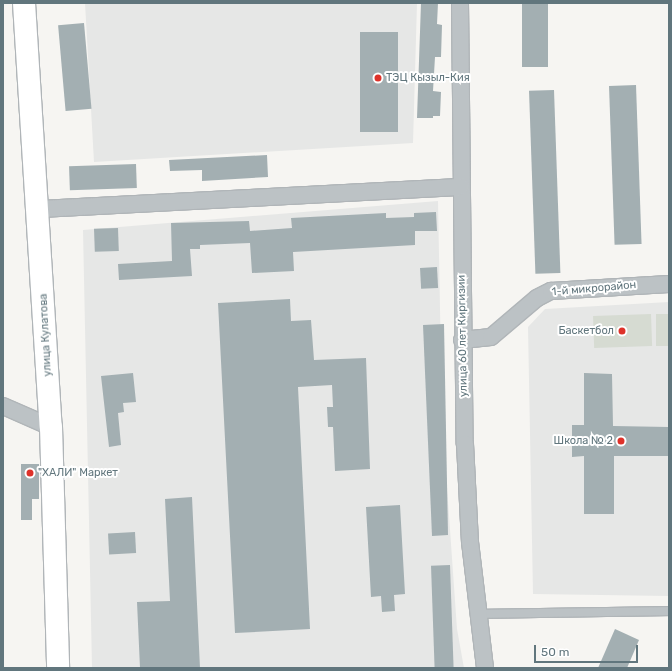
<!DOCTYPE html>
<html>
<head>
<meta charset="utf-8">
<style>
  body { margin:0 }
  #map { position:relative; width:672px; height:671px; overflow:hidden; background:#f6f5f2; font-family:Rubik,sans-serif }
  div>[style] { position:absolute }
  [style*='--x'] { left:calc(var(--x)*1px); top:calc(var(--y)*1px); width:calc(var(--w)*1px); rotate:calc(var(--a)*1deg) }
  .built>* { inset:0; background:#e6e7e6 }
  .green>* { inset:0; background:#d6dbd2; transform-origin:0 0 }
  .building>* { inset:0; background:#a3afb2; transform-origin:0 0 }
  .roads { filter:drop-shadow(1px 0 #b0b5b8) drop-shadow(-1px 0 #b0b5b8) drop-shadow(0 1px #b0b5b8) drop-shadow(0 -1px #b0b5b8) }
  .lane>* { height:8px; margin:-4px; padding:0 4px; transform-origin:4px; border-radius:4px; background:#bcc2c5 }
  .street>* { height:16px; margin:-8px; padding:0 8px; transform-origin:8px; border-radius:8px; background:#bcc2c5 }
  .highway>* { height:22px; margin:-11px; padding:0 11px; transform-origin:11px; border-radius:11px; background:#fff }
  .dots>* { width:11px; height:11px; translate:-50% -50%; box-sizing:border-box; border:2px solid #fff; border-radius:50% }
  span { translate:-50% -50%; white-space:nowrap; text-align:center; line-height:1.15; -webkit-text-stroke:4px #fff; paint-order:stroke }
  .poi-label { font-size:11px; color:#61767d }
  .left { translate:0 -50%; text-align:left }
  .right { translate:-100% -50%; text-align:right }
  .street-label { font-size:11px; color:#61767d }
  .frame { position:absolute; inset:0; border:4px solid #61767d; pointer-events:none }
  .scale { position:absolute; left:534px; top:645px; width:104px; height:18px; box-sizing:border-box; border:2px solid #61767d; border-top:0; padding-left:5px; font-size:12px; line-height:14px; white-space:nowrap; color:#61767d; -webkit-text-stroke:3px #fff; paint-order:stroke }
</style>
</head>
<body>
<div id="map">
  <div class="built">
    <div style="clip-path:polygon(85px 3px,417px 3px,413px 143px,94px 162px)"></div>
    <div style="clip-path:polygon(438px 201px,442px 416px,457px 629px,464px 668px,92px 668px,83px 230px)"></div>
    <div style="clip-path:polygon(669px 302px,669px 596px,533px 594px,528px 327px,545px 309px)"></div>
  </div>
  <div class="green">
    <div style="left:651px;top:314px;width:32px;height:58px;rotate:88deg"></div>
    <div style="left:656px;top:314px;width:13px;height:32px"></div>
  </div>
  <div class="building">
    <div style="clip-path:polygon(421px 3px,438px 3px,437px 24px,442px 25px,441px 57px,435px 57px,433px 91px,441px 92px,440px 116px,433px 116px,433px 118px,417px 118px)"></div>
    <div style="left:522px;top:3px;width:26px;height:64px"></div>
    <div style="left:84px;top:23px;width:86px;height:26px;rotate:85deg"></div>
    <div style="left:360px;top:32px;width:38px;height:100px"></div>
    <div style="left:636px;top:85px;width:159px;height:27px;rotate:88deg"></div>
    <div style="left:554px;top:90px;width:183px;height:25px;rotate:88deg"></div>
    <div style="clip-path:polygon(267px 155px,268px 177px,202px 181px,202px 170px,170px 171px,169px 160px)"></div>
    <div style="left:136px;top:164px;width:24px;height:67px;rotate:88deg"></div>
    <div style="clip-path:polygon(436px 212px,437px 231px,415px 231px,415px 245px,293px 252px,294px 271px,252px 273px,250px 243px,200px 245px,200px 249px,190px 249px,192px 276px,119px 280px,118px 264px,172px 261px,171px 223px,249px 221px,250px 231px,292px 228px,291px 218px,386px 213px,386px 218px,414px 217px,414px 213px)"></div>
    <div style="left:118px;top:228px;width:23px;height:24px;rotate:88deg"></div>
    <div style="left:437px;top:267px;width:21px;height:17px;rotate:87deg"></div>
    <div style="clip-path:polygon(290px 299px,291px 321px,311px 320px,314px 360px,366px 358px,370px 469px,335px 471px,333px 427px,328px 427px,327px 407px,333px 407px,332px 385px,298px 387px,310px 629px,235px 633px,218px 303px)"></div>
    <div style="clip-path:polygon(444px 324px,448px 535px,432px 536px,423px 325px)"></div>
    <div style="clip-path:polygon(133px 373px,136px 402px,123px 403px,124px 412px,118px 413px,121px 445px,109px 447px,101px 376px)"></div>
    <div style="clip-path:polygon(584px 373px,612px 374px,613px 426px,669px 427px,669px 456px,614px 456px,614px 514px,584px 514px,584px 456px,572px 457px,572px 425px,584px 425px)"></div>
    <div style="clip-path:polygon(21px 464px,39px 464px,39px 499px,32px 499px,32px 520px,21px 520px)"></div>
    <div style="clip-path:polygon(192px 497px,200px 668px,140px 668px,137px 602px,170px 601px,165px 499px)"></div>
    <div style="clip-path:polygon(400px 505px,405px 594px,394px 595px,395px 611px,382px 612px,381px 596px,371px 597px,366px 507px)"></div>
    <div style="left:135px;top:532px;width:21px;height:27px;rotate:87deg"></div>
    <div style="left:450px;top:565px;width:103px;height:19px;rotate:88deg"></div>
    <div style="clip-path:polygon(615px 629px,639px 640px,627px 668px,598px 668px)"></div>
  </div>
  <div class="roads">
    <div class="lane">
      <div style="--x:477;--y:614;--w:192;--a:-0.9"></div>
    </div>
    <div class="street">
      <div style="--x:460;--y:3;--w:441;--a:89.4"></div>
      <div style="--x:465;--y:444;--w:98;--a:87.1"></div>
      <div style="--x:470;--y:542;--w:127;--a:83.2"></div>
      <div style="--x:39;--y:209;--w:422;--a:-3"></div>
      <div style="--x:462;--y:340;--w:29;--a:-6"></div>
      <div style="--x:491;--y:337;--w:60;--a:-40.3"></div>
      <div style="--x:537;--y:298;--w:16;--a:-27"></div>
      <div style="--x:551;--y:291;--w:118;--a:-3.4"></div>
      <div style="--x:3;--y:406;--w:52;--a:23.6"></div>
    </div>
    <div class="highway">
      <div style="--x:24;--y:3;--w:425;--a:86.4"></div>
      <div style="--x:51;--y:427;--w:241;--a:88.3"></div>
    </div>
  </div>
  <div class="dots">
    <div style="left:378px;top:78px;background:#de322a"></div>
    <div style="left:622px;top:331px;background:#de322a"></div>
    <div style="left:621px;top:441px;background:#de322a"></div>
    <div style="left:30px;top:473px;background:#de322a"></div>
  </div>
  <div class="poi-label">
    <span class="left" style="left:386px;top:78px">ТЭЦ Кызыл-Кия</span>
    <span class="right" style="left:614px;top:331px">Баскетбол</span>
    <span class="right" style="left:613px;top:441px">Школа № 2</span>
    <span class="left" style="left:38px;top:473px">"ХАЛИ" Маркет</span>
  </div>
  <div class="street-label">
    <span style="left:594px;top:289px;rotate:-5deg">1-й микрорайон</span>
    <span style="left:46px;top:335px;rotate:-93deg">улица Кулатова</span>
    <span style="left:463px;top:336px;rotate:-91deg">улица 60 лет Киргизии</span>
  </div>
  <div class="frame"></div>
  <div class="scale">50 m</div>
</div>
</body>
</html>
